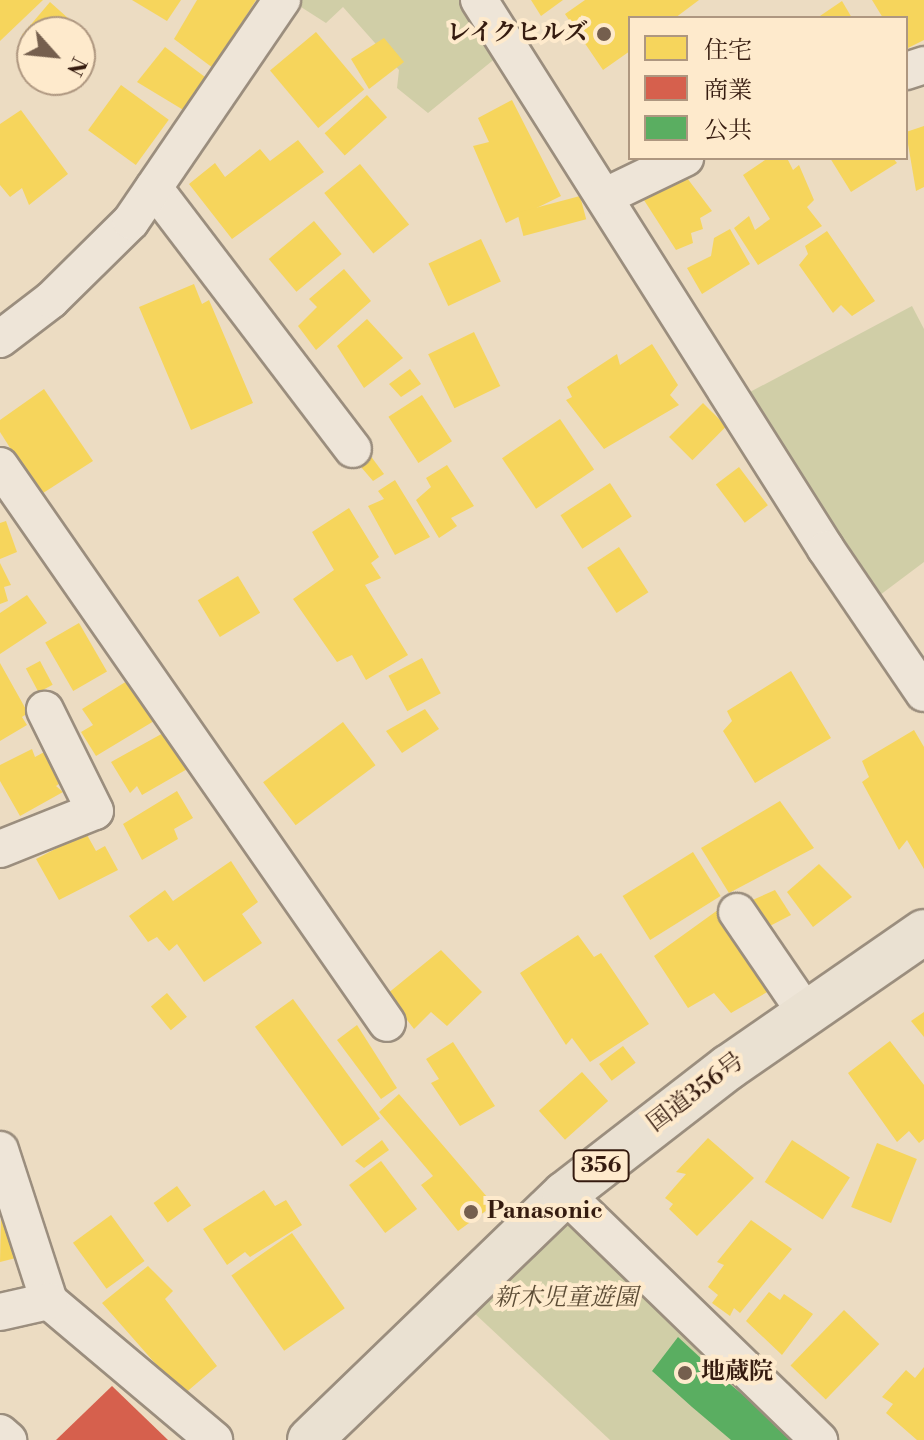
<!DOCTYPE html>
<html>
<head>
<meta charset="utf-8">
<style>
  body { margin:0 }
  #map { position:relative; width:924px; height:1440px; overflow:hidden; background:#ecdcc2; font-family:"Libre Bodoni","Noto Serif JP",serif }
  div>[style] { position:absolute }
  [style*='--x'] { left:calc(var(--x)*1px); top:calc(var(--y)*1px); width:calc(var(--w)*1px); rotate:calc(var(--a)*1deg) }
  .green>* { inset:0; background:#d0cea7 }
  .homes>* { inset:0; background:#f6d55c; transform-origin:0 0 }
  .shops>* { inset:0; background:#d6604d }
  .public>* { inset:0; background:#5aae61 }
  .roads { filter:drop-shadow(2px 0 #9b8e7e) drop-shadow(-2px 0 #9b8e7e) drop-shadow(0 2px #9b8e7e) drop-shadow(0 -2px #9b8e7e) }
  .street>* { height:36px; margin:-18px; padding:0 18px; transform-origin:18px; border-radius:18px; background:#eee5d8 }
  .highway>* { height:44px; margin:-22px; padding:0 22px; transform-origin:22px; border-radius:22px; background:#eae1d2 }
  .dots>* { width:22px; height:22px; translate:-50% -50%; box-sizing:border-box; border:4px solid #feeacc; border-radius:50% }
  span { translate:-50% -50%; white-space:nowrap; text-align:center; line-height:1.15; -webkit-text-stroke:8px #feeacc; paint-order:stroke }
  .shield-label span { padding:2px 6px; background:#feeacc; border:2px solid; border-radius:6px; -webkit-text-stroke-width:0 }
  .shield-label { font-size:22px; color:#351b0f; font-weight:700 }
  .poi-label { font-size:24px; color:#351b0f; font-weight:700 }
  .right { translate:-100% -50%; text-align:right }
  .left { translate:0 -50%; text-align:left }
  .street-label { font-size:24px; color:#351b0f }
  .park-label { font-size:24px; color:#5d4d36; font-style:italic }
  .legend { position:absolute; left:628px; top:16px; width:280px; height:144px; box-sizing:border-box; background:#feeacc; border:2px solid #ae9780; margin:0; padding:10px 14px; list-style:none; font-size:24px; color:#351b0f }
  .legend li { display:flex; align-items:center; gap:16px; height:40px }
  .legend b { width:40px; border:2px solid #ae9780 }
  .north { position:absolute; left:16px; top:16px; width:80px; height:80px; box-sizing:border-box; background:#feeacc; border:2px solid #ae9780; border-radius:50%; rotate:117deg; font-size:22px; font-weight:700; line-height:32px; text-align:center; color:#351b0f }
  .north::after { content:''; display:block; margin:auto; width:28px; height:36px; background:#755f4e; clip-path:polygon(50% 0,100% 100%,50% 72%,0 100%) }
</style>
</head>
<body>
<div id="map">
  <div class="green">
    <div style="clip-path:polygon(290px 0,478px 0,512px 45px,428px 113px,397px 88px,399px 70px,343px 7px,326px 23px)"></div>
    <div style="clip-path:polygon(912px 306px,924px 329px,924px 562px,868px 604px,735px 400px)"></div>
    <div style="clip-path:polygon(565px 1194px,818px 1440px,610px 1440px,458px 1298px)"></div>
  </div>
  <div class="homes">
    <div style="clip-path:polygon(0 0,43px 0,0 41px)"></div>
    <div style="clip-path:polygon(132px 0,181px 0,167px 21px)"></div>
    <div style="clip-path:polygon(197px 0,256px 0,213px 68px,174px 39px)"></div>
    <div style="clip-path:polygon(531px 0,563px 0,541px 16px)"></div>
    <div style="clip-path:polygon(585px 0,699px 0,675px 18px,630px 18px,630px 51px,603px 70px,565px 14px)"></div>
    <div style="clip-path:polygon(872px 0,924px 0,924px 40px,906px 49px,906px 18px,883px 18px)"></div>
    <div style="clip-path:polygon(842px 1px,852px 18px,817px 18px)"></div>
    <div style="clip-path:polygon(50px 2px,69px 19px,57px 32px,32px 32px,32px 48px,22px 35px)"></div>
    <div style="left:316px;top:32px;width:75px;height:60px;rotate:50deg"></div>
    <div style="clip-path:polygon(384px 38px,404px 62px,369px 89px,351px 59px)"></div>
    <div style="clip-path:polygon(165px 47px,205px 77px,185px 111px,137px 82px)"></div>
    <div style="left:121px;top:85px;width:59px;height:56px;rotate:36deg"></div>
    <div style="left:367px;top:95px;width:30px;height:57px;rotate:48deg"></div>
    <div style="clip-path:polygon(512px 100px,561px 196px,506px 223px,473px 146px,489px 142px,478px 118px)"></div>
    <div style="clip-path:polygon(21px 110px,68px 174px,29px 205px,22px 188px,10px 197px,0 185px,0 124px)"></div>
    <div style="clip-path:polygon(924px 126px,924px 187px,916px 191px,906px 132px)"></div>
    <div style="clip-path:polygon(298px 140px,324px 172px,232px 239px,189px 184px,215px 163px,225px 177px,260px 149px,270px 161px)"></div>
    <div style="clip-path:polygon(768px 158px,787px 158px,793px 170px,799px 165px,814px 200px,807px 207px,822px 226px,758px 265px,734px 228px,749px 216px,755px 230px,770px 219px,743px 175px)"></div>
    <div style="clip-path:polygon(830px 158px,893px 158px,897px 163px,851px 192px)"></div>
    <div style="left:360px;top:164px;width:78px;height:46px;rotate:51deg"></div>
    <div style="clip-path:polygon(681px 170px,712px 211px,700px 218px,703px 229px,691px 233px,693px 243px,676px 250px,642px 197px)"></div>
    <div style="left:580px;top:196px;width:24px;height:65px;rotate:75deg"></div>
    <div style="left:314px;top:221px;width:43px;height:59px;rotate:50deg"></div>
    <div style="clip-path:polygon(730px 229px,750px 264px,702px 294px,687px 268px,711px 256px,714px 238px)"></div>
    <div style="clip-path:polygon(827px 231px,875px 301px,852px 316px,841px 305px,833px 313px,799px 265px,808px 254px,805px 246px)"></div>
    <div style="left:481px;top:239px;width:47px;height:58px;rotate:65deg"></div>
    <div style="clip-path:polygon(344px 269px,371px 301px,316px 350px,298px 326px,317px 307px,309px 299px)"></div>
    <div style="clip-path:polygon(194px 284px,202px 304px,209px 300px,253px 403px,191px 430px,139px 307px)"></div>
    <div style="clip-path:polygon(367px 319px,403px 358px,364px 388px,337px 346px)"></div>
    <div style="left:474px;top:332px;width:60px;height:51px;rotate:64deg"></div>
    <div style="clip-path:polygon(652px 344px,678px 385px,670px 395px,679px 405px,604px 449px,566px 400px,572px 397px,567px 387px,617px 354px,620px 365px)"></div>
    <div style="clip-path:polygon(410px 369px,421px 384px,401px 397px,389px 384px)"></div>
    <div style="clip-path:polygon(44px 389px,93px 461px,40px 495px,0 432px,0 420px)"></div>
    <div style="left:422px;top:395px;width:55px;height:40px;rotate:57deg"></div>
    <div style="left:703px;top:403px;width:33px;height:48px;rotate:45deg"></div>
    <div style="left:560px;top:419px;width:61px;height:70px;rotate:56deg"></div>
    <div style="clip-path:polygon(367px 451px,384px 474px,373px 481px,355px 460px)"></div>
    <div style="clip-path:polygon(447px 465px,474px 506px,451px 518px,457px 526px,439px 538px,416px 500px,431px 487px,426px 478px)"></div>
    <div style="left:739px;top:467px;width:48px;height:29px;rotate:53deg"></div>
    <div style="clip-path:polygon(395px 480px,430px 537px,395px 555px,368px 506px,384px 499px,378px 491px)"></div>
    <div style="left:610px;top:483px;width:40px;height:59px;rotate:57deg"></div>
    <div style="clip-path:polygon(349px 508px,379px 557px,371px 563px,381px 578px,365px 585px,408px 655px,366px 680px,352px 655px,337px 662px,293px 599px,334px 570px,312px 532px)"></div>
    <div style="clip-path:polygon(6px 521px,17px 552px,0 559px,0 523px)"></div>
    <div style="left:619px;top:547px;width:54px;height:38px;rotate:57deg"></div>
    <div style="clip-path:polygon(0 563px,11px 585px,4px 587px,8px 601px,0 604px)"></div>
    <div style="left:238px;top:576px;width:43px;height:47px;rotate:59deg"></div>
    <div style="clip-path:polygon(27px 595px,47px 623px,0 654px,0 613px)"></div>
    <div style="left:79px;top:623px;width:56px;height:39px;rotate:60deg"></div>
    <div style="left:422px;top:658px;width:40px;height:38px;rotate:62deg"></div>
    <div style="left:40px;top:661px;width:27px;height:16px;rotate:62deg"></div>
    <div style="clip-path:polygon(0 663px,28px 713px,22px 717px,27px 725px,0 741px)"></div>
    <div style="clip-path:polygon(791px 671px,831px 738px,755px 783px,723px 731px,732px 721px,727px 711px)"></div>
    <div style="clip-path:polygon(127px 681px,138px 700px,145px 695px,159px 718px,96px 756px,81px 732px,93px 725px,82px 709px)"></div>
    <div style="clip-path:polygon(425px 709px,439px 729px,402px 753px,386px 731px)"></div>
    <div style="left:343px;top:722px;width:54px;height:100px;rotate:53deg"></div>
    <div style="clip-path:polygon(914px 730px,924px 747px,924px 869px,907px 840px,899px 850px,862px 782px,869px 777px,862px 761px)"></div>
    <div style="clip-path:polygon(165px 732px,189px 768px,142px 795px,137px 786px,130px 793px,111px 762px)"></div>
    <div style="clip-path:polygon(32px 749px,35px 757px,46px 751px,63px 781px,56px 786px,63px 792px,20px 816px,0 781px,0 765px)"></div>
    <div style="clip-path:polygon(177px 791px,193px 818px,174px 829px,178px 839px,142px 860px,123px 824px)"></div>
    <div style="clip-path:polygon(780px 801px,814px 848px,729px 893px,701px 848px)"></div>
    <div style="clip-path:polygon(86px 833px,96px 851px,105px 846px,118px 870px,59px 900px,36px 859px)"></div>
    <div style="left:693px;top:852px;width:52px;height:83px;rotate:58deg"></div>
    <div style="clip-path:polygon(231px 861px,258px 902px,242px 914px,262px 943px,204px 982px,177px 944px,169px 951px,157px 937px,148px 942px,129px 916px,165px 890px,173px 901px)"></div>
    <div style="clip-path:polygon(819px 864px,852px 897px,813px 927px,787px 892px)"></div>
    <div style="clip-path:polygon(775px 890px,791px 915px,766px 928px,748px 902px)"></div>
    <div style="clip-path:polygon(722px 907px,776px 987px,731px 1013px,714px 993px,688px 1008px,654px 956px)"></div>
    <div style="clip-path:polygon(578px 935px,594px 957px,601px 953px,649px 1024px,590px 1062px,572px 1038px,566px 1045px,520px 973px)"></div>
    <div style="clip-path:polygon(441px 950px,482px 992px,447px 1026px,431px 1012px,414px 1029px,387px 994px)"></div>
    <div style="left:167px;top:993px;width:31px;height:21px;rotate:50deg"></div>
    <div style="left:293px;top:999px;width:148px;height:47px;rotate:54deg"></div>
    <div style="clip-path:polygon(924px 1012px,924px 1037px,911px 1021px)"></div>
    <div style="clip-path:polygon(357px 1025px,397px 1088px,381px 1099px,337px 1040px)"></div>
    <div style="clip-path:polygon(890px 1041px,924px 1085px,924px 1139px,919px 1143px,909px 1131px,897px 1142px,848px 1073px)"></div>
    <div style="clip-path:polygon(453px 1042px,495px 1106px,460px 1126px,431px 1083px,439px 1079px,426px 1059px)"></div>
    <div style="left:623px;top:1046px;width:21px;height:30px;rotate:53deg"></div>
    <div style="left:582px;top:1072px;width:39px;height:58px;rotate:48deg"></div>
    <div style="clip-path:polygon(399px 1094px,494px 1205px,458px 1231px,421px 1185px,433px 1176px,379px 1112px)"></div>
    <div style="clip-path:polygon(708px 1138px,754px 1178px,697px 1236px,669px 1209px,673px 1204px,665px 1198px,686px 1174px,676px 1172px)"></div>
    <div style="clip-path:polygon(382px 1140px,389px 1150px,364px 1168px,355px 1161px)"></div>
    <div style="left:792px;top:1140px;width:69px;height:50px;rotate:33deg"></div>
    <div style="left:877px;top:1143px;width:43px;height:69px;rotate:22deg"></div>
    <div style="left:381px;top:1161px;width:60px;height:40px;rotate:53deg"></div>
    <div style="left:177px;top:1186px;width:24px;height:29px;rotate:54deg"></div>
    <div style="clip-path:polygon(264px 1190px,275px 1206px,286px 1200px,302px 1225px,250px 1257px,245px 1252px,227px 1265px,203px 1229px)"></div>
    <div style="left:111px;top:1215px;width:57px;height:47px;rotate:54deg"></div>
    <div style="clip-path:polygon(1px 1217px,4px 1227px,13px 1226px,20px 1257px,0 1262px)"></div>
    <div style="clip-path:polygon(751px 1220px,792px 1249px,740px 1313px,734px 1308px,730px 1316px,712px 1303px,718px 1295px,708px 1287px,724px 1265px,717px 1262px)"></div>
    <div style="left:292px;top:1233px;width:92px;height:74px;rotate:55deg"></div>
    <div style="clip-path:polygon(148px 1266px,173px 1291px,165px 1299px,217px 1366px,183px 1395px,102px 1303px)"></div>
    <div style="clip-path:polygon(769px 1292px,780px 1300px,784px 1294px,813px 1314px,782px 1355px,746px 1321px)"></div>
    <div style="left:844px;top:1310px;width:49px;height:77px;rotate:44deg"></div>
    <div style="clip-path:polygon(924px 1367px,924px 1440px,917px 1440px,886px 1413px,893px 1404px,882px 1397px,906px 1370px,915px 1378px)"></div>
  </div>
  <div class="shops">
    <div style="clip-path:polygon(112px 1386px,168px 1440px,56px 1440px)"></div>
  </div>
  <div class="public">
    <div style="clip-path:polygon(678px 1337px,718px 1374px,797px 1440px,731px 1440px,692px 1407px,652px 1371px)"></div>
  </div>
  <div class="roads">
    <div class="street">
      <div style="--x:479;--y:0;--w:649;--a:57.7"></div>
      <div style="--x:826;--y:549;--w:174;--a:55.8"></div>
      <div style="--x:906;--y:71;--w:19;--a:-18"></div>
      <div style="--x:154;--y:188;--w:328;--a:52.7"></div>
      <div style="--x:606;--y:196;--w:88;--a:-25.7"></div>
      <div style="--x:0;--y:339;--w:64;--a:-37.4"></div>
      <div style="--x:51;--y:300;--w:112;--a:-44.6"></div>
      <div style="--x:131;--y:221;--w:268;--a:-55.7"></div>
      <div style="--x:0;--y:466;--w:678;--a:55.21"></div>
      <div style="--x:0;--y:849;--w:102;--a:-21.8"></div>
      <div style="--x:95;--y:811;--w:113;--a:-116.3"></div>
      <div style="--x:737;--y:912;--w:122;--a:55.7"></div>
      <div style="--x:0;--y:1150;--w:159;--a:72"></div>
      <div style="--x:49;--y:1301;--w:216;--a:40.1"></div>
      <div style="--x:565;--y:1194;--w:354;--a:44.1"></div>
      <div style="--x:0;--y:1312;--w:50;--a:-12.7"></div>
      <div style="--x:0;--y:1433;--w:11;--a:41"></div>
    </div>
    <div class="highway">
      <div style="--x:310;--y:1440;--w:354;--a:-44"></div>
      <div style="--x:565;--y:1194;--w:207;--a:-37.8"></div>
      <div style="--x:729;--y:1067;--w:237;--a:-34.7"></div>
    </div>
  </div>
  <div class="dots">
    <div style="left:604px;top:34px;background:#755f4e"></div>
    <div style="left:471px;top:1212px;background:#755f4e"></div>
    <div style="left:685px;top:1373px;background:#755f4e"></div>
  </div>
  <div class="shield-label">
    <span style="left:601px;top:1166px">356</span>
  </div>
  <div class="poi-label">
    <span class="right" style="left:588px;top:34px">レイクヒルズ</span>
    <span class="left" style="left:487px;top:1212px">Panasonic</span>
    <span class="left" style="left:701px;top:1373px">地蔵院</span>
  </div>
  <div class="street-label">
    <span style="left:696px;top:1093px;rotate:-37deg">国道356号</span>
  </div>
  <div class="park-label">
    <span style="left:566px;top:1299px">新木児童遊園</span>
  </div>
  <ul class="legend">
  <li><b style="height:22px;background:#f6d55c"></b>住宅</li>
  <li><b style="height:22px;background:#d6604d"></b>商業</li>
  <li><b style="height:22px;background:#5aae61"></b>公共</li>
  </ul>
  <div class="north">N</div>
</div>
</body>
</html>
